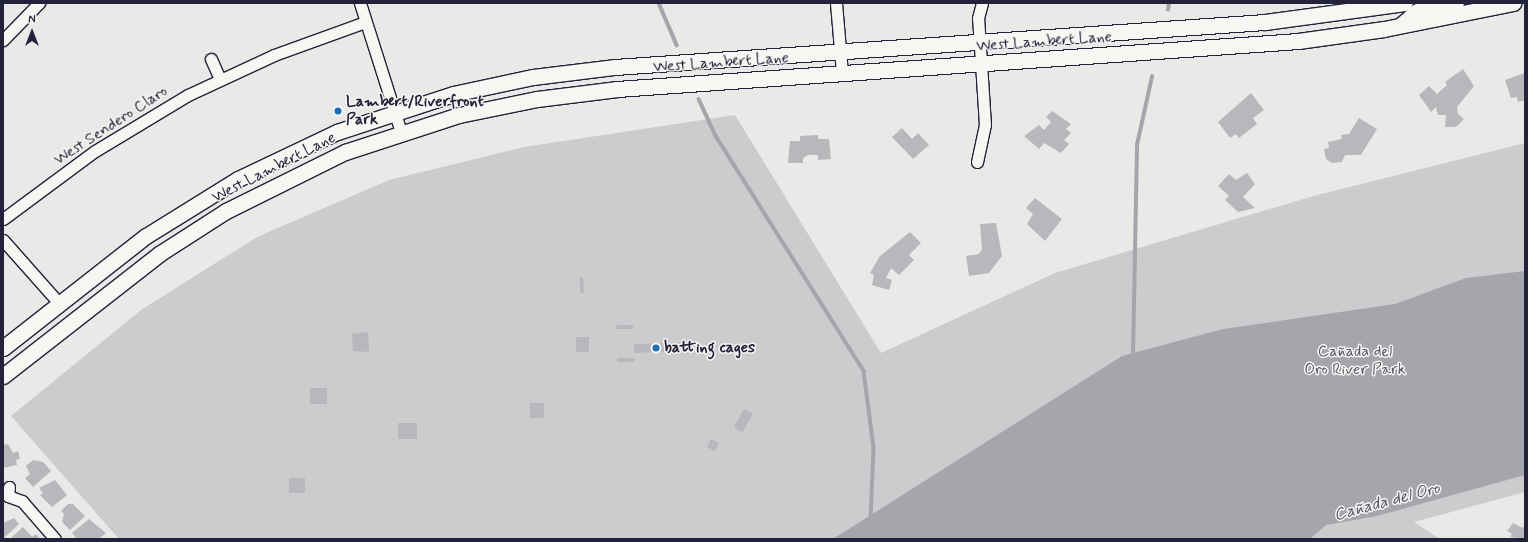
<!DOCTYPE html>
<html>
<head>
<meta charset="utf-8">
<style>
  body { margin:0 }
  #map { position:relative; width:1528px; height:542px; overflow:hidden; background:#e9e9e7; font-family:Mynerve,sans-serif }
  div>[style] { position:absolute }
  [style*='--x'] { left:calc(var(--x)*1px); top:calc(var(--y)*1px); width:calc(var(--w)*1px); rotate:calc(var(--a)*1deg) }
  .green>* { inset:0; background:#ccccce }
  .water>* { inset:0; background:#a5a5ac }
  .stream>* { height:3.5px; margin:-1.75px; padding:0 1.75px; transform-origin:1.75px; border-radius:1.75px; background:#a5a5ac }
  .building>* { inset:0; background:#b8b8bc; transform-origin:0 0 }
  .roads { filter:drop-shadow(1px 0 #22223b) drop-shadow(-1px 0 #22223b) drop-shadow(0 1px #22223b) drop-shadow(0 -1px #22223b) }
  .minor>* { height:11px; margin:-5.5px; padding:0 5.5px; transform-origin:5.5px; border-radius:5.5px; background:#f6f6f2 }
  .secondary>* { height:15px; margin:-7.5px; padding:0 7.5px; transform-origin:7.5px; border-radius:7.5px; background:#f6f6f2 }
  .dots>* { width:11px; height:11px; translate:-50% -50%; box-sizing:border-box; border:2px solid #f6f6f2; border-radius:50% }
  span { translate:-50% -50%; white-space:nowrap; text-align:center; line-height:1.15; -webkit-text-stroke:3px #f6f6f2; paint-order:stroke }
  .street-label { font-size:16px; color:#22223b }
  .poi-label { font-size:16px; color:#22223b; font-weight:700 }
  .left { translate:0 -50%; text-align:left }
  .park-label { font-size:16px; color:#555567 }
  .water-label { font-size:17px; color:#565668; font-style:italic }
  .frame { position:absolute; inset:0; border:4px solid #22223b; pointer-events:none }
  .north { position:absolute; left:12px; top:12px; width:40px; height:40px; -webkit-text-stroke:3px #f6f6f2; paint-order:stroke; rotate:0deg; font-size:11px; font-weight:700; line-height:16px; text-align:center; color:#22223b }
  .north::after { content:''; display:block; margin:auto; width:14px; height:18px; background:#22223b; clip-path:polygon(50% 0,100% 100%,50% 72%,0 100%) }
</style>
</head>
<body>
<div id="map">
  <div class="green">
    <div style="clip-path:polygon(735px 115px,881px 353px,1055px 273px,1310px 197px,1525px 143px,1525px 492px,1414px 522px,1440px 539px,119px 539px,11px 416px,141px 310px,257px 237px,389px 180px,524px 147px)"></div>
  </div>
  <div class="water">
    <div style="clip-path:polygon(1525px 271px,1525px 475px,1377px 516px,1326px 525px,1310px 539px,833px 539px,1122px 356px,1223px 329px,1395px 304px,1466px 278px)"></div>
  </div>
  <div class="stream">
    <div style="--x:659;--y:3;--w:46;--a:66.8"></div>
    <div style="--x:1168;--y:10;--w:7;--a:-82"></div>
    <div style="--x:699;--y:99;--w:41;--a:65.3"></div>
    <div style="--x:716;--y:136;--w:278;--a:57.8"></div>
    <div style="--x:864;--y:371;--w:78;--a:82.6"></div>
    <div style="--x:874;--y:448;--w:71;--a:92.4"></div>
    <div style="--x:1133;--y:356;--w:211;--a:-88.9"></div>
    <div style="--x:1137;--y:145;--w:70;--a:-77.6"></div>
  </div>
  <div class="building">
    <div style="clip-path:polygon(1463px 69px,1474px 86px,1457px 107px,1458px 114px,1464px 119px,1456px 127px,1445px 127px,1446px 115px,1438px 115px,1436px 107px,1431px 112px,1419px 95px,1429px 86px,1437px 94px,1447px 85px,1445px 82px)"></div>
    <div style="clip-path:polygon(1525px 73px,1525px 100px,1518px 102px,1517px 97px,1511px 98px,1505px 80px)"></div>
    <div style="clip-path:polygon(1251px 93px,1264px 110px,1253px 118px,1257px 124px,1239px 138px,1236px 134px,1230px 138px,1218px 122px)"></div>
    <div style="clip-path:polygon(1052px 111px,1071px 124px,1066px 129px,1071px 133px,1064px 140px,1069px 144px,1061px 153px,1044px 143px,1039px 149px,1024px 136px,1039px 125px,1044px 130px,1051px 122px,1046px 117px)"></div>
    <div style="clip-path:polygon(1359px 118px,1377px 129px,1361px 155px,1345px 155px,1342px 162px,1332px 163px,1326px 159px,1324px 149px,1329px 148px,1328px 142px,1342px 139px,1341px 135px,1349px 134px)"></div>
    <div style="clip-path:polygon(902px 128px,912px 139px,918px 133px,929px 145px,913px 159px,892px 137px)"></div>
    <div style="clip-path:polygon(818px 135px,818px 139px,829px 139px,831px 159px,818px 160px,818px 155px,808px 155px,803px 158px,803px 163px,788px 163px,790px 141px,800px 141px,800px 136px)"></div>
    <div style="clip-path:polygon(1247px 173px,1255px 184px,1243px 197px,1255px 208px,1238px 212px,1225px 200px,1229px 196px,1218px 186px,1229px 174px,1236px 180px)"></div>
    <div style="clip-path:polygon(1035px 198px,1062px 219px,1045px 241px,1027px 224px,1033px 214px,1026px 208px)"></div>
    <div style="clip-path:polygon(996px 223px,1002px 256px,989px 273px,969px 276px,966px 256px,979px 254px,982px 249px,980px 224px)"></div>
    <div style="clip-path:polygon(910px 232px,921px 243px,909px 255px,914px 260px,899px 275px,891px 268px,886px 278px,892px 280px,889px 290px,872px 285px,874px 275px,870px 273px,880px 256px)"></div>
    <div style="clip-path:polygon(580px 277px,583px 277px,584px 293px,580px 293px)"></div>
    <div style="clip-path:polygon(617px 325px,634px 325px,632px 329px,616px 329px)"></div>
    <div style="clip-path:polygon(368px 332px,369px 352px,353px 351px,352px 334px)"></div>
    <div style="left:576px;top:337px;width:13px;height:15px"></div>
    <div style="clip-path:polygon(679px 343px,677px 351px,634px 353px,634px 344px)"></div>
    <div style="left:617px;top:358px;width:17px;height:4px"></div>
    <div style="left:310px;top:388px;width:17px;height:16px"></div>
    <div style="left:544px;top:403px;width:15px;height:14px;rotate:90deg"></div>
    <div style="left:744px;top:409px;width:10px;height:21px;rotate:29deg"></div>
    <div style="left:398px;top:423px;width:19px;height:16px"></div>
    <div style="left:711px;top:439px;width:9px;height:9px;rotate:27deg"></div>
    <div style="clip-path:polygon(8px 444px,13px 453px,18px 451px,20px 459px,16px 460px,17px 465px,3px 468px,3px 445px)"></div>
    <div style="clip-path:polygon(33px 460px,43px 462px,51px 471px,33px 487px,25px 478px,30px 474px,26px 466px)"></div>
    <div style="left:289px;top:478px;width:16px;height:15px"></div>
    <div style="clip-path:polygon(55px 480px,67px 495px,52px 507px,40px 495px,43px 493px,39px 488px)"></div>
    <div style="clip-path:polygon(68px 504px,73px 504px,85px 516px,70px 530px,62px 522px,64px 514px,61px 511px)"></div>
    <div style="clip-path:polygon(14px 518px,19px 524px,3px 539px,3px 523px)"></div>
    <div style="clip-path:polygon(89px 519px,106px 533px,99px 539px,77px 539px,72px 533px)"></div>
    <div style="clip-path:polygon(1513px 523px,1523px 528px,1525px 525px,1525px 539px,1510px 537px,1512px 534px,1507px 531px)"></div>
    <div style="clip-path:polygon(23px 527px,32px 537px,36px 534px,40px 539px,10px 539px)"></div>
  </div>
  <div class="roads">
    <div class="minor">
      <div style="--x:360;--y:3;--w:135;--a:72.4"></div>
      <div style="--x:836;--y:3;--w:70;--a:85.1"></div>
      <div style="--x:3;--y:40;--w:52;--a:-45.8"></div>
      <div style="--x:211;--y:59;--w:22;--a:66"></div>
      <div style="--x:977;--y:162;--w:38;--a:-78"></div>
      <div style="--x:985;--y:125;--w:107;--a:-93.7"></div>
      <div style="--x:978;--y:18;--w:16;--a:-75"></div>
      <div style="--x:3;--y:219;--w:114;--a:-36.5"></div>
      <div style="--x:95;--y:151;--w:109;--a:-31.1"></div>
      <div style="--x:188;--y:95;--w:95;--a:-24.9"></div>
      <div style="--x:274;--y:55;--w:97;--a:-19.9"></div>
      <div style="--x:3;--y:240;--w:84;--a:48.4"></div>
      <div style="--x:9;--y:487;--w:9;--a:96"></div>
      <div style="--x:8;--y:496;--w:15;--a:20"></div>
      <div style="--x:22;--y:501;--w:50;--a:49"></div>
    </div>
    <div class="secondary">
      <div style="--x:1401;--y:25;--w:21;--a:-41"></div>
      <div style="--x:1417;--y:11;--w:40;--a:-12"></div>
      <div style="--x:3;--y:348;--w:182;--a:-38.1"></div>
      <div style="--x:146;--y:236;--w:108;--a:-31.8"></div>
      <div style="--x:238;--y:179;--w:110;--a:-25.4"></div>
      <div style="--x:337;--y:132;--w:122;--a:-18.1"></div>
      <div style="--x:453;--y:94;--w:82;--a:-12"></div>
      <div style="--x:533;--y:77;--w:83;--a:-7"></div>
      <div style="--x:615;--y:67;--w:652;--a:-3.96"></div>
      <div style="--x:1265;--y:22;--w:141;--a:-7.7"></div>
      <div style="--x:3;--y:376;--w:198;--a:-38"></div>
      <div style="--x:159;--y:254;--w:80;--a:-32.7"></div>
      <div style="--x:226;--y:211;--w:133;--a:-26.4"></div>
      <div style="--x:345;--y:152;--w:120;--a:-18"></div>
      <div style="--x:459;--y:115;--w:80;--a:-11.6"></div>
      <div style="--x:537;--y:99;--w:81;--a:-7.1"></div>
      <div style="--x:617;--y:89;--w:683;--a:-4.03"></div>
      <div style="--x:1298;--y:41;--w:87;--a:-7.9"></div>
      <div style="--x:1384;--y:29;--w:132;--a:-11.4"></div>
    </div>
  </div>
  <div class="dots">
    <div style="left:338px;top:111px;background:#1f6fb2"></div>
    <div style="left:656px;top:348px;background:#1f6fb2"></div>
  </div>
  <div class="street-label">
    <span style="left:1044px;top:42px;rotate:-4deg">West Lambert Lane</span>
    <span style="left:721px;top:63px;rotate:-4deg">West Lambert Lane</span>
    <span style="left:111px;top:126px;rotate:-33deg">West Sendero Claro</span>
    <span style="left:274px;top:168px;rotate:-27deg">West Lambert Lane</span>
  </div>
  <div class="poi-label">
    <span class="left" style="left:346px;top:111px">Lambert/Riverfront<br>Park</span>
    <span class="left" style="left:664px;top:348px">batting cages</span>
  </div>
  <div class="park-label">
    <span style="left:1355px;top:361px">Cañada del<br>Oro River Park</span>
  </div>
  <div class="water-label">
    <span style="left:1387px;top:502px;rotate:-15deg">Cañada del Oro</span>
  </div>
  <div class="frame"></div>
  <div class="north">N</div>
</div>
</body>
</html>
